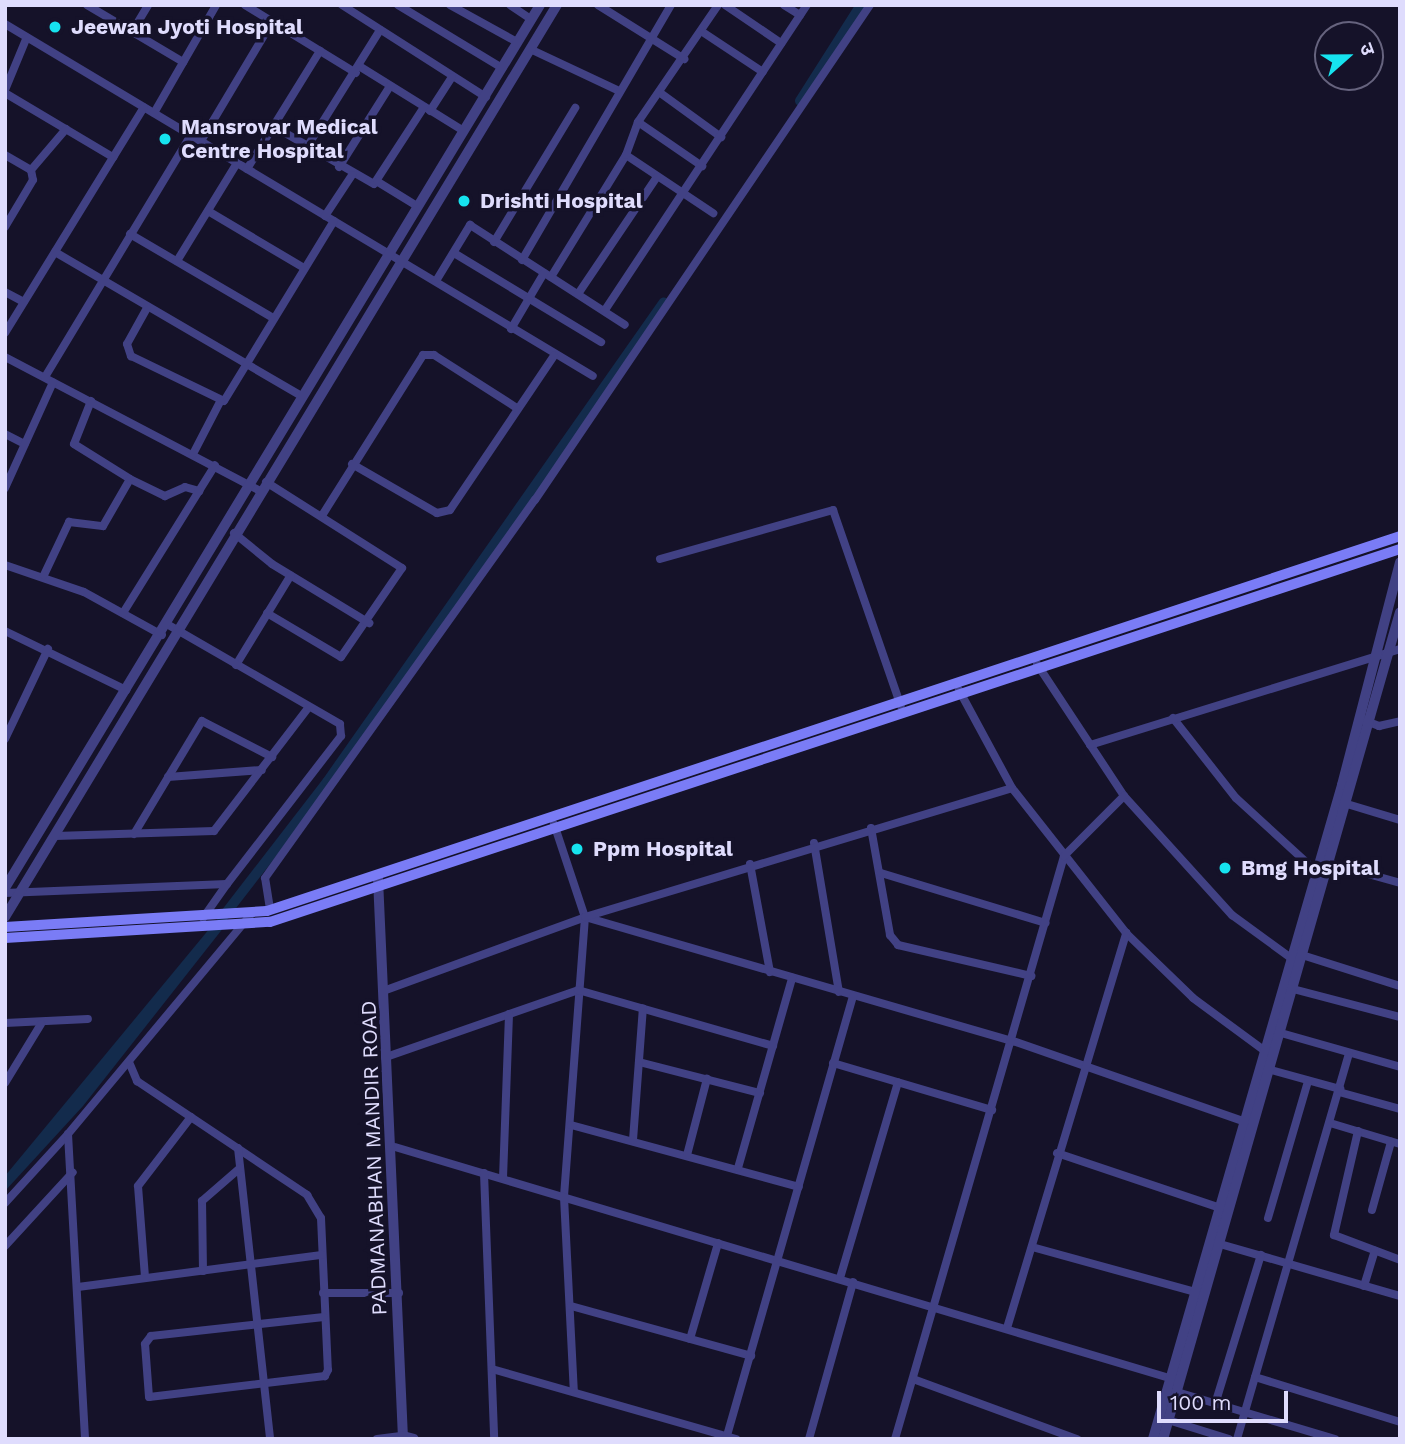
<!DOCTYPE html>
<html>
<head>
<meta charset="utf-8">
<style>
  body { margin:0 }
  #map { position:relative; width:1405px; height:1444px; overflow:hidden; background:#151229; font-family:"Work Sans","Noto Sans Devanagari",sans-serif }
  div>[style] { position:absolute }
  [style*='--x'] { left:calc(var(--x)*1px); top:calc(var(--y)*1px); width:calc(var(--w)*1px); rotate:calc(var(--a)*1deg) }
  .water>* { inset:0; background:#132b4c }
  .canal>* { height:10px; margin:-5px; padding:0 5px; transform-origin:5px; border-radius:5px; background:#132b4c }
  .minor>* { height:8px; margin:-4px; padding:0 4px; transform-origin:4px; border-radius:4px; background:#414184 }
  .tertiary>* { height:10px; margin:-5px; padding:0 5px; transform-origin:5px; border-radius:5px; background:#414184 }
  .secondary>* { height:10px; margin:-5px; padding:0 5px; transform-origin:5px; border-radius:5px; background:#7a7cf6 }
  .dots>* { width:19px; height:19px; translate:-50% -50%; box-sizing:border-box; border:4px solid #151229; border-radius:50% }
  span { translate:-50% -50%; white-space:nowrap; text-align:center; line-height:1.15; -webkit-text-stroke:7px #151229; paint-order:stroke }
  .poi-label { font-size:21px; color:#dfdcfd; font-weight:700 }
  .left { translate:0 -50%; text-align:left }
  .street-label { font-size:21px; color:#dfdcfd }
  .frame { position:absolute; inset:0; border:7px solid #dfdcfd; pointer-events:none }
  .north { position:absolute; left:1314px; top:21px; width:70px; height:70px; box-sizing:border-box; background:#151229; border:2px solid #66637e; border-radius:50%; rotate:69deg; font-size:19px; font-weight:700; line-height:28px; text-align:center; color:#dfdcfd }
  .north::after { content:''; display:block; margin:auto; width:24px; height:32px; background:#16e3ef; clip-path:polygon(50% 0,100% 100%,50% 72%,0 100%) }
  .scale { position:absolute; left:1157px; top:1391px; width:131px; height:32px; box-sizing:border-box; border:4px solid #dfdcfd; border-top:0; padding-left:9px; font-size:21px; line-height:24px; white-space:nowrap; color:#dfdcfd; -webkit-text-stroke:5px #151229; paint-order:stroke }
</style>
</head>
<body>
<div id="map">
  <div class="water">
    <div style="clip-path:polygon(224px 927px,83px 1106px,5px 1191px,5px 1176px,210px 928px)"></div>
  </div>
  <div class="canal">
    <div style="--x:800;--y:101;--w:114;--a:-57.6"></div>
    <div style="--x:222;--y:918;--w:172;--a:-52.3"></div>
    <div style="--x:327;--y:782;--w:586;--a:-54.93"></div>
  </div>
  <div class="minor">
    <div style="--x:87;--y:5;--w:112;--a:30.7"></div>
    <div style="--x:245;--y:5;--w:130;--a:31.5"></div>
    <div style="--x:342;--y:5;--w:171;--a:32.6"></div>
    <div style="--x:398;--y:5;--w:122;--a:31.2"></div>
    <div style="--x:450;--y:5;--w:77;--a:28.9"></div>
    <div style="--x:510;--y:5;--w:25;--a:34"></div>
    <div style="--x:598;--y:5;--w:102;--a:32.1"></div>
    <div style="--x:725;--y:5;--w:68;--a:34.2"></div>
    <div style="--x:784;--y:5;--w:19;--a:32"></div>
    <div style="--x:5;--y:24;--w:685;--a:30.91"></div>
    <div style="--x:701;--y:31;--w:74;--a:33.5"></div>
    <div style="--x:132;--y:32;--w:31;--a:-59"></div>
    <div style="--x:530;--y:49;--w:96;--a:25.2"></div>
    <div style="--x:359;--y:66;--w:123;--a:31.8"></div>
    <div style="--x:5;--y:90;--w:57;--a:-67.5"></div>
    <div style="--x:659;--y:92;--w:77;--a:36"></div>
    <div style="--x:5;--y:93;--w:126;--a:30.7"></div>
    <div style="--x:430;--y:111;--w:40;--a:-57.1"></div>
    <div style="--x:154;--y:113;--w:125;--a:-60.1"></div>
    <div style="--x:638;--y:122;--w:78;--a:34.5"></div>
    <div style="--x:273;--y:126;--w:116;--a:29.9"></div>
    <div style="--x:374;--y:184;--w:92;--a:-57"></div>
    <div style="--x:201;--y:141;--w:139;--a:-59.2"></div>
    <div style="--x:307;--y:147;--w:138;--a:-58"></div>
    <div style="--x:5;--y:155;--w:30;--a:30"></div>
    <div style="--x:31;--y:170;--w:10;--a:79"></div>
    <div style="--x:33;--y:180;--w:55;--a:120.8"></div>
    <div style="--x:626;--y:155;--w:105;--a:33.7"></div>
    <div style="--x:339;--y:167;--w:96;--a:-57.8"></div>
    <div style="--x:247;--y:169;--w:139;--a:-58.3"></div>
    <div style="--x:31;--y:170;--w:54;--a:-49.5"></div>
    <div style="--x:378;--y:182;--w:46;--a:31.6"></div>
    <div style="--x:208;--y:211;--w:112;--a:30.7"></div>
    <div style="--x:325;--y:216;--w:49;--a:-56.6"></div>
    <div style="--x:130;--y:234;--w:166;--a:30.4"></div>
    <div style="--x:494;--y:242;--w:157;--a:-58.8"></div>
    <div style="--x:55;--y:252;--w:287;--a:30.3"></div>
    <div style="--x:454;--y:253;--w:172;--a:31.2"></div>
    <div style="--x:522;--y:260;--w:295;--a:-59.7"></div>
    <div style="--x:177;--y:261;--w:115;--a:-58.5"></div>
    <div style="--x:551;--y:277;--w:143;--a:-58.4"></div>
    <div style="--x:626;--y:155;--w:35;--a:-70"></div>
    <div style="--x:638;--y:122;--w:142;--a:-55.6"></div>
    <div style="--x:436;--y:281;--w:66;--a:-58.7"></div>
    <div style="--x:470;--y:225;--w:184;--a:32.8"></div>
    <div style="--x:5;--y:292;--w:21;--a:28"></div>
    <div style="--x:578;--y:294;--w:141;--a:-56"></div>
    <div style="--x:147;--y:308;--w:41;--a:119.1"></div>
    <div style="--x:127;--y:344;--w:13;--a:72"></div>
    <div style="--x:131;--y:356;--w:103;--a:25.8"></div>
    <div style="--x:224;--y:401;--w:211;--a:-58.6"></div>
    <div style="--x:605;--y:310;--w:366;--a:-56.5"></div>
    <div style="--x:511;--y:329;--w:65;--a:-59.5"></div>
    <div style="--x:5;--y:333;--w:265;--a:-58.4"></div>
    <div style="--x:5;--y:357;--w:288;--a:27.7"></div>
    <div style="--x:45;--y:377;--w:283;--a:-58.9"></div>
    <div style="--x:91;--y:401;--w:46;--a:111.6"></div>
    <div style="--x:74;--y:444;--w:66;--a:32"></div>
    <div style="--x:5;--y:434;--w:22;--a:27"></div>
    <div style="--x:193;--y:454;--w:59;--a:-62.6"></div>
    <div style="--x:352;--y:464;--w:98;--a:30"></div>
    <div style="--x:437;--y:513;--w:13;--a:-13"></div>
    <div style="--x:450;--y:510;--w:186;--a:-56"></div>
    <div style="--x:266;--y:482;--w:161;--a:32.3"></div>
    <div style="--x:402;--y:568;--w:108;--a:124.4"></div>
    <div style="--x:341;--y:657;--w:86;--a:-149.3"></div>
    <div style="--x:5;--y:488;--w:116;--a:-65.6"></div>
    <div style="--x:323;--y:514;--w:188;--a:-57.8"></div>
    <div style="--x:423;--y:355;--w:11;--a:0"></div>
    <div style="--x:434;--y:355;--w:98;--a:32.6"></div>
    <div style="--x:234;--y:533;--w:49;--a:39.2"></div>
    <div style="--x:272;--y:564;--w:114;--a:31.3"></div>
    <div style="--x:660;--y:559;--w:180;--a:-15.8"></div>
    <div style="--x:833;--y:510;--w:207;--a:70.9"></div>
    <div style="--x:5;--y:565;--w:83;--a:18.9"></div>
    <div style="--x:84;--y:592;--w:89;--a:28.9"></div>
    <div style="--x:44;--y:575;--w:59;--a:-64.7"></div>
    <div style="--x:69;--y:522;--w:34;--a:7"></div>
    <div style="--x:103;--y:526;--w:54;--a:-60.1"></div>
    <div style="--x:130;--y:479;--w:39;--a:26"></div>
    <div style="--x:165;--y:496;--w:22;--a:-24"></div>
    <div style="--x:185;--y:487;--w:15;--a:16"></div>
    <div style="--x:123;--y:613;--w:174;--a:-58.1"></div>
    <div style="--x:5;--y:631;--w:135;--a:26"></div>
    <div style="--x:1037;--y:664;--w:158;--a:56.6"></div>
    <div style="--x:1124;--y:796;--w:161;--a:47.8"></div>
    <div style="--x:1232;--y:915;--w:73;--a:36.1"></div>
    <div style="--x:236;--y:665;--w:105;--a:-58.6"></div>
    <div style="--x:959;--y:690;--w:111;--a:61.6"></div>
    <div style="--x:1012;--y:788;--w:184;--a:51.8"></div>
    <div style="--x:1126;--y:933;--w:93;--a:44.1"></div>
    <div style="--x:1193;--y:998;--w:89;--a:36.4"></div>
    <div style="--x:1173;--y:718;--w:102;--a:51.8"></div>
    <div style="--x:1236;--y:798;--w:110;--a:42.4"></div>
    <div style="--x:1366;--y:721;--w:14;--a:21"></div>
    <div style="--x:1379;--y:726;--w:22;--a:-13"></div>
    <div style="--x:5;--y:739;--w:100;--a:-64.5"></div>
    <div style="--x:1090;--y:745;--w:325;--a:-17.2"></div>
    <div style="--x:168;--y:777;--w:94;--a:-4.3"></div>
    <div style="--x:1347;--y:804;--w:55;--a:16.8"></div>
    <div style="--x:554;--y:824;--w:98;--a:71.6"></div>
    <div style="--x:585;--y:917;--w:281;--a:94.3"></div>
    <div style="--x:564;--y:1197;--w:195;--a:87.1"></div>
    <div style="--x:871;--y:828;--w:109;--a:79.9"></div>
    <div style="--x:890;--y:935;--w:13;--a:51"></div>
    <div style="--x:898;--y:945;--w:137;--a:13.1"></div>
    <div style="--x:134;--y:834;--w:132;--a:-59"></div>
    <div style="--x:202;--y:721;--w:79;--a:27.2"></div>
    <div style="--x:55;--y:836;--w:159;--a:-1.8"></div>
    <div style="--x:214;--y:831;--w:155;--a:-52.6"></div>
    <div style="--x:814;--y:843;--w:151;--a:80.5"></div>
    <div style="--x:1325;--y:862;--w:78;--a:15.6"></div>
    <div style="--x:750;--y:864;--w:110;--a:79.5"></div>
    <div style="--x:881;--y:873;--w:172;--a:16.9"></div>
    <div style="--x:5;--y:893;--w:222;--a:-2.3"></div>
    <div style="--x:227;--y:884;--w:187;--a:-52.4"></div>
    <div style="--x:341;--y:736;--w:12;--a:-95"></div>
    <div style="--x:340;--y:724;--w:200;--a:-150"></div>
    <div style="--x:270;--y:909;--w:31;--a:-99"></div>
    <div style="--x:265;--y:878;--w:465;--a:-54.5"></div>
    <div style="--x:535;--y:500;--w:598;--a:-55.91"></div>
    <div style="--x:585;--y:917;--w:446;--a:16.2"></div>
    <div style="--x:1013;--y:1041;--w:246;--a:19.2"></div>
    <div style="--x:203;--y:918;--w:42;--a:-54.8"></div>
    <div style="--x:1302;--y:955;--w:103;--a:17.6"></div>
    <div style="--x:1293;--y:989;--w:111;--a:14.7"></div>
    <div style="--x:386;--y:990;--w:212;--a:-20.1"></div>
    <div style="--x:585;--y:917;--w:446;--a:-16.8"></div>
    <div style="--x:5;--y:1023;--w:83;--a:-2.8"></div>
    <div style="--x:1281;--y:1033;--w:124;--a:15.9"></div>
    <div style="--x:389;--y:1056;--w:200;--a:-19.2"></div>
    <div style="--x:578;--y:990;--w:203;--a:16"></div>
    <div style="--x:129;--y:1062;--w:21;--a:67"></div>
    <div style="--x:137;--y:1081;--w:205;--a:33.8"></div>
    <div style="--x:307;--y:1195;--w:27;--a:59"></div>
    <div style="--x:321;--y:1218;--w:152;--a:87.4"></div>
    <div style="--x:328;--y:1370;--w:7;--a:117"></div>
    <div style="--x:325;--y:1376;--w:177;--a:173.2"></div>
    <div style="--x:149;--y:1397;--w:53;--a:-94.3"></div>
    <div style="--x:145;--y:1344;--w:10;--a:-53"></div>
    <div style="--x:151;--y:1336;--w:174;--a:-6.3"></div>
    <div style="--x:639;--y:1062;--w:125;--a:14.4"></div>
    <div style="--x:833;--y:1063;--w:166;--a:16.5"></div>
    <div style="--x:1271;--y:1070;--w:72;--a:15.4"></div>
    <div style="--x:5;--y:1083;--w:69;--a:-58.6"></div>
    <div style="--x:1339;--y:1092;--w:63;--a:15.6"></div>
    <div style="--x:1330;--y:1123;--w:73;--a:16.7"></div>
    <div style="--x:571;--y:1125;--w:236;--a:15.2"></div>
    <div style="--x:1358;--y:1131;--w:107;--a:103"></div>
    <div style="--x:1334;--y:1235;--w:71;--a:20.7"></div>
    <div style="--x:68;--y:1134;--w:290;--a:-50.2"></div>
    <div style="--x:633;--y:1140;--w:132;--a:-85.7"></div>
    <div style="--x:395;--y:1147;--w:815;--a:16.61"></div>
    <div style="--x:238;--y:1148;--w:293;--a:83.7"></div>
    <div style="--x:1057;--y:1153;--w:172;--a:18.6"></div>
    <div style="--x:687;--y:1155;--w:79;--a:-75.3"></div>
    <div style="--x:738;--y:1168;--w:198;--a:-74.1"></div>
    <div style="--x:484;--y:1173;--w:266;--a:87.8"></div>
    <div style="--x:503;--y:1178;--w:164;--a:-87.9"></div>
    <div style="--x:5;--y:1203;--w:93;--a:-47.6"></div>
    <div style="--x:68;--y:1134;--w:305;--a:86.8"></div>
    <div style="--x:1372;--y:1210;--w:71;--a:-74.4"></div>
    <div style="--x:1268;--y:1218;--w:143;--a:-73.7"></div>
    <div style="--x:1213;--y:1242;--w:195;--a:16.1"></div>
    <div style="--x:5;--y:1246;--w:100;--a:-47.4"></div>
    <div style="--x:1032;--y:1247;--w:169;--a:15.4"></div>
    <div style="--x:203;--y:1271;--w:70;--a:-90.8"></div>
    <div style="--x:202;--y:1201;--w:50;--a:-41"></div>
    <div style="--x:145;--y:1277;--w:91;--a:-94.4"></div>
    <div style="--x:138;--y:1186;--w:87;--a:-52.5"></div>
    <div style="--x:840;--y:1278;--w:204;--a:-73.5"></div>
    <div style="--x:1364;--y:1286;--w:37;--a:-73"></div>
    <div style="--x:78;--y:1287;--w:246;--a:-7.5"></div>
    <div style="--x:323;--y:1293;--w:76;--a:0"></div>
    <div style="--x:571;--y:1306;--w:187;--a:15.5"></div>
    <div style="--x:1007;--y:1328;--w:413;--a:-73.2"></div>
    <div style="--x:690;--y:1339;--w:100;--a:-73.7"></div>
    <div style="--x:492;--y:1369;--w:254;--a:16"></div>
    <div style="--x:1255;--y:1377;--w:152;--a:17.2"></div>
    <div style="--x:913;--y:1379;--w:175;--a:20.1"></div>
    <div style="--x:1177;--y:1392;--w:165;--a:16.6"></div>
    <div style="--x:1216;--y:1401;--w:153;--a:-72.9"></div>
    <div style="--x:1168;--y:1420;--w:64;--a:17.3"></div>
    <div style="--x:377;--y:1439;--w:26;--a:-7"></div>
    <div style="--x:726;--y:1439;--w:461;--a:-74"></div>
    <div style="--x:809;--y:1439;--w:163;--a:-74.3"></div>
    <div style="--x:895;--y:1439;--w:607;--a:-73.83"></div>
    <div style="--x:1064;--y:856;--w:85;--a:-45"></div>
    <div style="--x:1237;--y:1439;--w:401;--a:-73.8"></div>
  </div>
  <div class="tertiary">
    <div style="--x:378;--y:879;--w:561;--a:87.44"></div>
    <div style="--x:5;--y:888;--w:1032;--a:-58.79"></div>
    <div style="--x:5;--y:917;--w:1066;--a:-58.82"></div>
    <div style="--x:403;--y:1436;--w:11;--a:15"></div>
    <div style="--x:1153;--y:1439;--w:681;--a:-73.88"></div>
    <div style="--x:1342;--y:785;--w:230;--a:-75.4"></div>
    <div style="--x:1163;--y:1439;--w:860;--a:-74.01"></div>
  </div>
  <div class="secondary">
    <div style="--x:5;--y:927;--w:262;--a:-3.5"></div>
    <div style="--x:267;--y:911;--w:1193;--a:-18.31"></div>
    <div style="--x:5;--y:938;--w:265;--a:-3.5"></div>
    <div style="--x:270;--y:922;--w:1190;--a:-18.27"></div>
  </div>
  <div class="dots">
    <div style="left:55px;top:27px;background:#16e3ef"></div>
    <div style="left:165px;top:139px;background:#16e3ef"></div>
    <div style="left:464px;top:201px;background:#16e3ef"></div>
    <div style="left:577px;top:849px;background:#16e3ef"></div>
    <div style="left:1225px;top:868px;background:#16e3ef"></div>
  </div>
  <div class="poi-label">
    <span class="left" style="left:71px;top:27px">Jeewan Jyoti Hospital</span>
    <span class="left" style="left:181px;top:139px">Mansrovar Medical<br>Centre Hospital</span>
    <span class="left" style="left:480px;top:201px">Drishti Hospital</span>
    <span class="left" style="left:593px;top:849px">Ppm Hospital</span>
    <span class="left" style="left:1241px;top:868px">Bmg Hospital</span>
  </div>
  <div class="street-label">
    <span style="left:374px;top:1158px;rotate:-92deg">PADMANABHAN MANDIR ROAD</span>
  </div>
  <div class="frame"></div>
  <div class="north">उ</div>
  <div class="scale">100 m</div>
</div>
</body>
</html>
